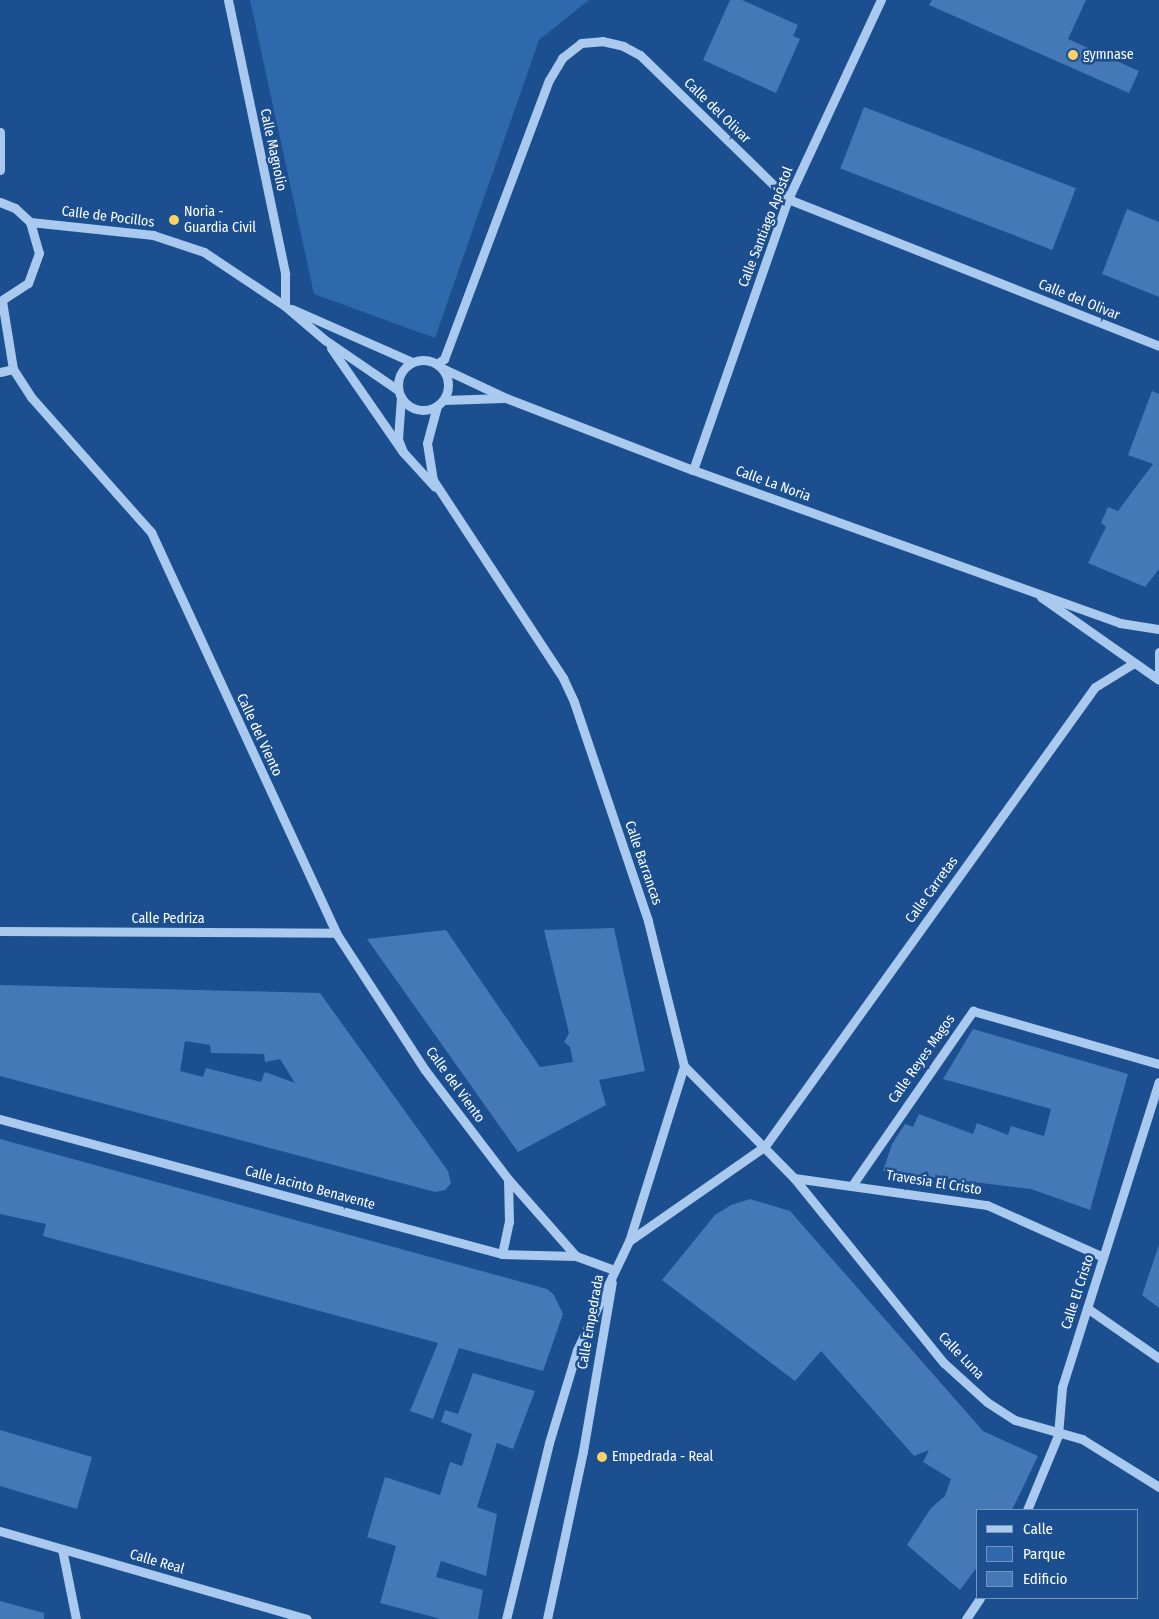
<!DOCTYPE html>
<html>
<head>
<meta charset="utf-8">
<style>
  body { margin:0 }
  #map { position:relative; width:1159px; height:1619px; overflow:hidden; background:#1b4f8f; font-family:"Fira Sans Condensed",sans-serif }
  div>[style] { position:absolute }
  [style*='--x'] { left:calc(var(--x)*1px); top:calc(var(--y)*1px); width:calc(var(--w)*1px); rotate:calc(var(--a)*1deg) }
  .green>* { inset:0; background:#2e69ad }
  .building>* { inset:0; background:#4478b7; transform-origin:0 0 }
  .minor>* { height:9px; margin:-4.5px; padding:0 4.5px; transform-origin:4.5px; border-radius:4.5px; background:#a9c9ee }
  .minor>.ring { margin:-4.5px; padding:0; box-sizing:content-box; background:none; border:9px solid #a9c9ee; border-radius:50% }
  .dots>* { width:14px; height:14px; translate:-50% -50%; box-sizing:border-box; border:2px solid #1b4f8f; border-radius:50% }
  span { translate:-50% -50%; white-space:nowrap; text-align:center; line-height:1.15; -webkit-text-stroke:5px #1b4f8f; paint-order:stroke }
  .poi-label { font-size:14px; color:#fff }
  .left { translate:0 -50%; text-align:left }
  .street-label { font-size:14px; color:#fff }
  .legend { position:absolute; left:976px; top:1509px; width:162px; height:90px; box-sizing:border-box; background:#1b4f8f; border:1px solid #7695bc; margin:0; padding:6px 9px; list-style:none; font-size:15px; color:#fff }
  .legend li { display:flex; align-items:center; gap:10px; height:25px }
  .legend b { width:25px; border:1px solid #7695bc }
</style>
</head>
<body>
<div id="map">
  <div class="green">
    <div style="clip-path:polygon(250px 0,589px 0,539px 40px,435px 338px,314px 294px)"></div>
  </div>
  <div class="building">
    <div style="clip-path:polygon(730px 0,742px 0,798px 25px,793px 36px,800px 39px,776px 93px,703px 60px)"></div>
    <div style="clip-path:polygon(932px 0,1086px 0,1068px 39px,1139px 71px,1129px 93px,929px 5px)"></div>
    <div style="left:864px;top:107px;width:227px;height:66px;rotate:21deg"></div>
    <div style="clip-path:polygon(1127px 209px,1159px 222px,1159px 297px,1102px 274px)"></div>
    <div style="clip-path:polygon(1152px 391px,1159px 394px,1159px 569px,1145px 587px,1088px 563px,1106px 527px,1101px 523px,1108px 507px,1118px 511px,1153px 464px,1128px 455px)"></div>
    <div style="clip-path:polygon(614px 928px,645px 1071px,599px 1080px,606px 1105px,518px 1152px,367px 939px,446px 930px,540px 1067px,573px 1062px,570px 1047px,564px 1042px,569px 1033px,544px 930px)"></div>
    <div style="clip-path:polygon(evenodd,0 985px,320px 993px,448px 1171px,451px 1183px,445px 1190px,435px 1192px,0 1076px,0 985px,185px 1041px,210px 1045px,211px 1053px,264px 1054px,265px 1062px,280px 1059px,295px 1083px,265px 1072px,261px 1082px,206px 1068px,203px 1077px,180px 1071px,185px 1041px)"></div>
    <div style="clip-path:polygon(973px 1029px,1128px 1074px,1090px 1210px,1031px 1189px,883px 1171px,892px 1144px,905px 1124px,913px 1127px,919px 1114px,973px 1134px,977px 1123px,1008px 1135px,1011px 1126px,1044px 1136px,1051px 1109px,943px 1079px)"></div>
    <div style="clip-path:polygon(0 1139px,547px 1289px,554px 1295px,563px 1314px,543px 1371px,459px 1348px,433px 1419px,410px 1411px,438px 1343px,43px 1236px,46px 1224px,0 1214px)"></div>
    <div style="clip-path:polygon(750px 1199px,790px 1211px,983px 1431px,1038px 1456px,1012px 1510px,978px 1510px,978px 1566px,960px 1590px,907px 1545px,931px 1508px,945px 1496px,951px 1479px,923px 1462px,929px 1450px,914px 1456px,821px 1351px,795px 1381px,662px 1280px,715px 1215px,731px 1205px)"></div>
    <div style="clip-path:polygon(1159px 1245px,1159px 1308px,1142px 1295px)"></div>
    <div style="clip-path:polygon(473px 1373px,535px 1391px,513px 1449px,497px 1443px,477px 1507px,497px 1514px,486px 1576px,441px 1561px,436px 1577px,483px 1590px,478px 1619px,441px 1619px,380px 1603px,396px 1546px,367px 1537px,385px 1477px,440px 1495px,450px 1462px,462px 1466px,472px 1434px,441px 1422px,445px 1410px,458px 1414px)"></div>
    <div style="clip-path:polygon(0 1430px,92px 1457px,77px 1509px,0 1486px)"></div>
    <div style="clip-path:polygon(0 1601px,44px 1613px,44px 1619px,0 1619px)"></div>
  </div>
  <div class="minor">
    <div style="--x:228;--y:0;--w:280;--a:78.2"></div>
    <div style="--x:285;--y:274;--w:32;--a:90"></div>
    <div style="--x:0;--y:132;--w:38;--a:90"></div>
    <div style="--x:0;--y:202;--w:16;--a:22"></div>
    <div style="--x:15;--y:208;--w:21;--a:43"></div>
    <div style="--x:30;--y:222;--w:32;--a:74"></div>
    <div style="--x:39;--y:253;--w:32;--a:110"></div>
    <div style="--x:28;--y:283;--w:33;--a:147"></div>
    <div style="--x:30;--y:222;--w:124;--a:6"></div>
    <div style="--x:153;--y:235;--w:54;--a:18.4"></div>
    <div style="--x:204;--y:252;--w:97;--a:33.7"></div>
    <div style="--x:285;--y:306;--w:52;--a:40.4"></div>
    <div style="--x:325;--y:340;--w:88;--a:34.4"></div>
    <div style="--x:2;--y:301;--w:69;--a:80.8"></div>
    <div style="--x:13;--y:369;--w:33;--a:57"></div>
    <div style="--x:31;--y:397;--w:181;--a:48.4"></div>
    <div style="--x:151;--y:532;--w:442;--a:65.2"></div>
    <div style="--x:336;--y:933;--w:163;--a:57"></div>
    <div style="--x:425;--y:1070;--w:137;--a:52.7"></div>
    <div style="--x:508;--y:1179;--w:103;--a:48.6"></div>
    <div style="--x:292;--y:309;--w:131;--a:23.8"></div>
    <div style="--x:331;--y:348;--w:126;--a:55.3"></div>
    <div class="ring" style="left:398px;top:360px;width:41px;height:41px"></div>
    <div style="--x:437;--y:364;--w:9;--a:-36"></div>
    <div style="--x:444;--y:359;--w:298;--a:-69.4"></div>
    <div style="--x:549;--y:80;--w:26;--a:-59"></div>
    <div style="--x:562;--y:58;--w:24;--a:-38"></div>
    <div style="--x:581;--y:43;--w:21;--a:-5"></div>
    <div style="--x:602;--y:41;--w:22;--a:13"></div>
    <div style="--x:623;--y:46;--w:19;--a:28"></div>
    <div style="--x:640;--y:55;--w:206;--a:44.2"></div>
    <div style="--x:788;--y:199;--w:399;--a:21.6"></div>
    <div style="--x:442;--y:368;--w:71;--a:25.1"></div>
    <div style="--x:506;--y:398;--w:200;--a:21.1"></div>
    <div style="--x:693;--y:470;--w:454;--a:19.7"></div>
    <div style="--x:1120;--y:623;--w:39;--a:9"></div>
    <div style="--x:0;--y:372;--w:13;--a:-13"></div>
    <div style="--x:401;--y:397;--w:42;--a:94.1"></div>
    <div style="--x:398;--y:439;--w:14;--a:69"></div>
    <div style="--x:403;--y:452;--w:47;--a:47.6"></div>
    <div style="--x:444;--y:400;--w:59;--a:-1.9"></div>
    <div style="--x:437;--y:406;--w:38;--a:105"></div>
    <div style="--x:427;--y:443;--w:37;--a:81"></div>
    <div style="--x:433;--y:480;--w:237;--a:56.7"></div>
    <div style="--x:563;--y:678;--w:26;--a:65"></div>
    <div style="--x:574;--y:702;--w:231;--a:71.3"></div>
    <div style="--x:648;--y:921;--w:149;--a:76.1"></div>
    <div style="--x:684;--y:1066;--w:183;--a:107.4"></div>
    <div style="--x:629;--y:1241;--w:121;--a:115.5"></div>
    <div style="--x:577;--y:1350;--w:97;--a:106.8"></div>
    <div style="--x:549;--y:1443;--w:181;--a:103.7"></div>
    <div style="--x:693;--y:470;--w:287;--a:-70.7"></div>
    <div style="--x:788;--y:199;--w:220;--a:-65"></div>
    <div style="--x:1041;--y:597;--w:144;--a:35.1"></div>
    <div style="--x:1159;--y:652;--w:25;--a:90"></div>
    <div style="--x:0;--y:931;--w:336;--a:0.3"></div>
    <div style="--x:684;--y:1066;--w:157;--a:45.5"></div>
    <div style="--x:794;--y:1178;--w:195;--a:8"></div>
    <div style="--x:987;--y:1205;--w:127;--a:24.1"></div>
    <div style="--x:0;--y:1119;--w:520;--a:15.05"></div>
    <div style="--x:502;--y:1254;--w:74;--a:1.5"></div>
    <div style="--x:576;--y:1256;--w:40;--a:20.2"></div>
    <div style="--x:794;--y:1178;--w:238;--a:51"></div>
    <div style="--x:944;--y:1363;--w:58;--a:42.2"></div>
    <div style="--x:987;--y:1402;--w:33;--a:33"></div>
    <div style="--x:1015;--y:1420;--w:70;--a:15.8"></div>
    <div style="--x:1082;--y:1439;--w:91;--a:31.9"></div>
    <div style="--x:853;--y:1184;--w:211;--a:-55.3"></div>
    <div style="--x:973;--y:1011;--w:193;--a:15.9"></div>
    <div style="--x:629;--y:1241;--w:166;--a:-34.9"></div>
    <div style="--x:765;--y:1146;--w:565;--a:-54.29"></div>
    <div style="--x:1095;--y:687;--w:46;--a:-31.6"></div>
    <div style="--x:502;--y:1254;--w:33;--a:-78"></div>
    <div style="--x:509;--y:1222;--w:43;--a:-91.3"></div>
    <div style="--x:1087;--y:1308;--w:88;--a:34.8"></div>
    <div style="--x:1027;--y:1510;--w:81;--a:-67.5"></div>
    <div style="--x:1058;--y:1435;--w:48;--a:-85.2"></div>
    <div style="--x:1062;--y:1387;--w:320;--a:-72.4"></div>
    <div style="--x:0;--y:1531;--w:319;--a:16"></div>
    <div style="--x:62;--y:1549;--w:71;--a:78.7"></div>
    <div style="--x:547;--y:1619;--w:172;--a:-77.9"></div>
    <div style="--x:583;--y:1451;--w:171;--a:-80.3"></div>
    <div style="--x:966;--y:1619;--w:25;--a:-56"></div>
  </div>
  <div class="dots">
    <div style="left:1073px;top:55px;background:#ffd166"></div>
    <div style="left:174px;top:220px;background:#ffd166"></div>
    <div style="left:602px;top:1457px;background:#ffd166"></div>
  </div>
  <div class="poi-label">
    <span class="left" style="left:1083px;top:55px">gymnase</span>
    <span class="left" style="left:184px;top:220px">Noria -<br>Guardia Civil</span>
    <span class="left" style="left:612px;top:1457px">Empedrada - Real</span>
  </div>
  <div class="street-label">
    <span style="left:717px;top:111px;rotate:44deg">Calle del Olivar</span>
    <span style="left:273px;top:150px;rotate:78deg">Calle Magnolio</span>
    <span style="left:108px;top:217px;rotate:7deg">Calle de Pocillos</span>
    <span style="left:766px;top:227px;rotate:-69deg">Calle Santiago Apóstol</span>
    <span style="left:1079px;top:300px;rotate:22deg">Calle del Olivar</span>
    <span style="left:773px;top:484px;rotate:20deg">Calle La Noria</span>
    <span style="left:259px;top:735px;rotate:65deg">Calle del Viento</span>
    <span style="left:643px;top:863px;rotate:71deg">Calle Barrancas</span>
    <span style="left:932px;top:890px;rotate:-54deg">Calle Carretas</span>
    <span style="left:168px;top:919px">Calle Pedriza</span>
    <span style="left:922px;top:1059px;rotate:-55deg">Calle Reyes Magos</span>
    <span style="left:455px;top:1085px;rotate:54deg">Calle del Viento</span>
    <span style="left:934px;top:1183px;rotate:9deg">Travesía El Cristo</span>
    <span style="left:310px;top:1188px;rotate:15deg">Calle Jacinto Benavente</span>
    <span style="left:1078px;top:1292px;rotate:-72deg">Calle El Cristo</span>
    <span style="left:591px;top:1322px;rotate:-80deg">Calle Empedrada</span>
    <span style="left:961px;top:1356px;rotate:46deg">Calle Luna</span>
    <span style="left:157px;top:1562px;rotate:16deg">Calle Real</span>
  </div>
  <ul class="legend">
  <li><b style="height:6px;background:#a9c9ee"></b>Calle</li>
  <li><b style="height:14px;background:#2e69ad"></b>Parque</li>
  <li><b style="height:14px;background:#4478b7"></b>Edificio</li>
  </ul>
</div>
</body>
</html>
